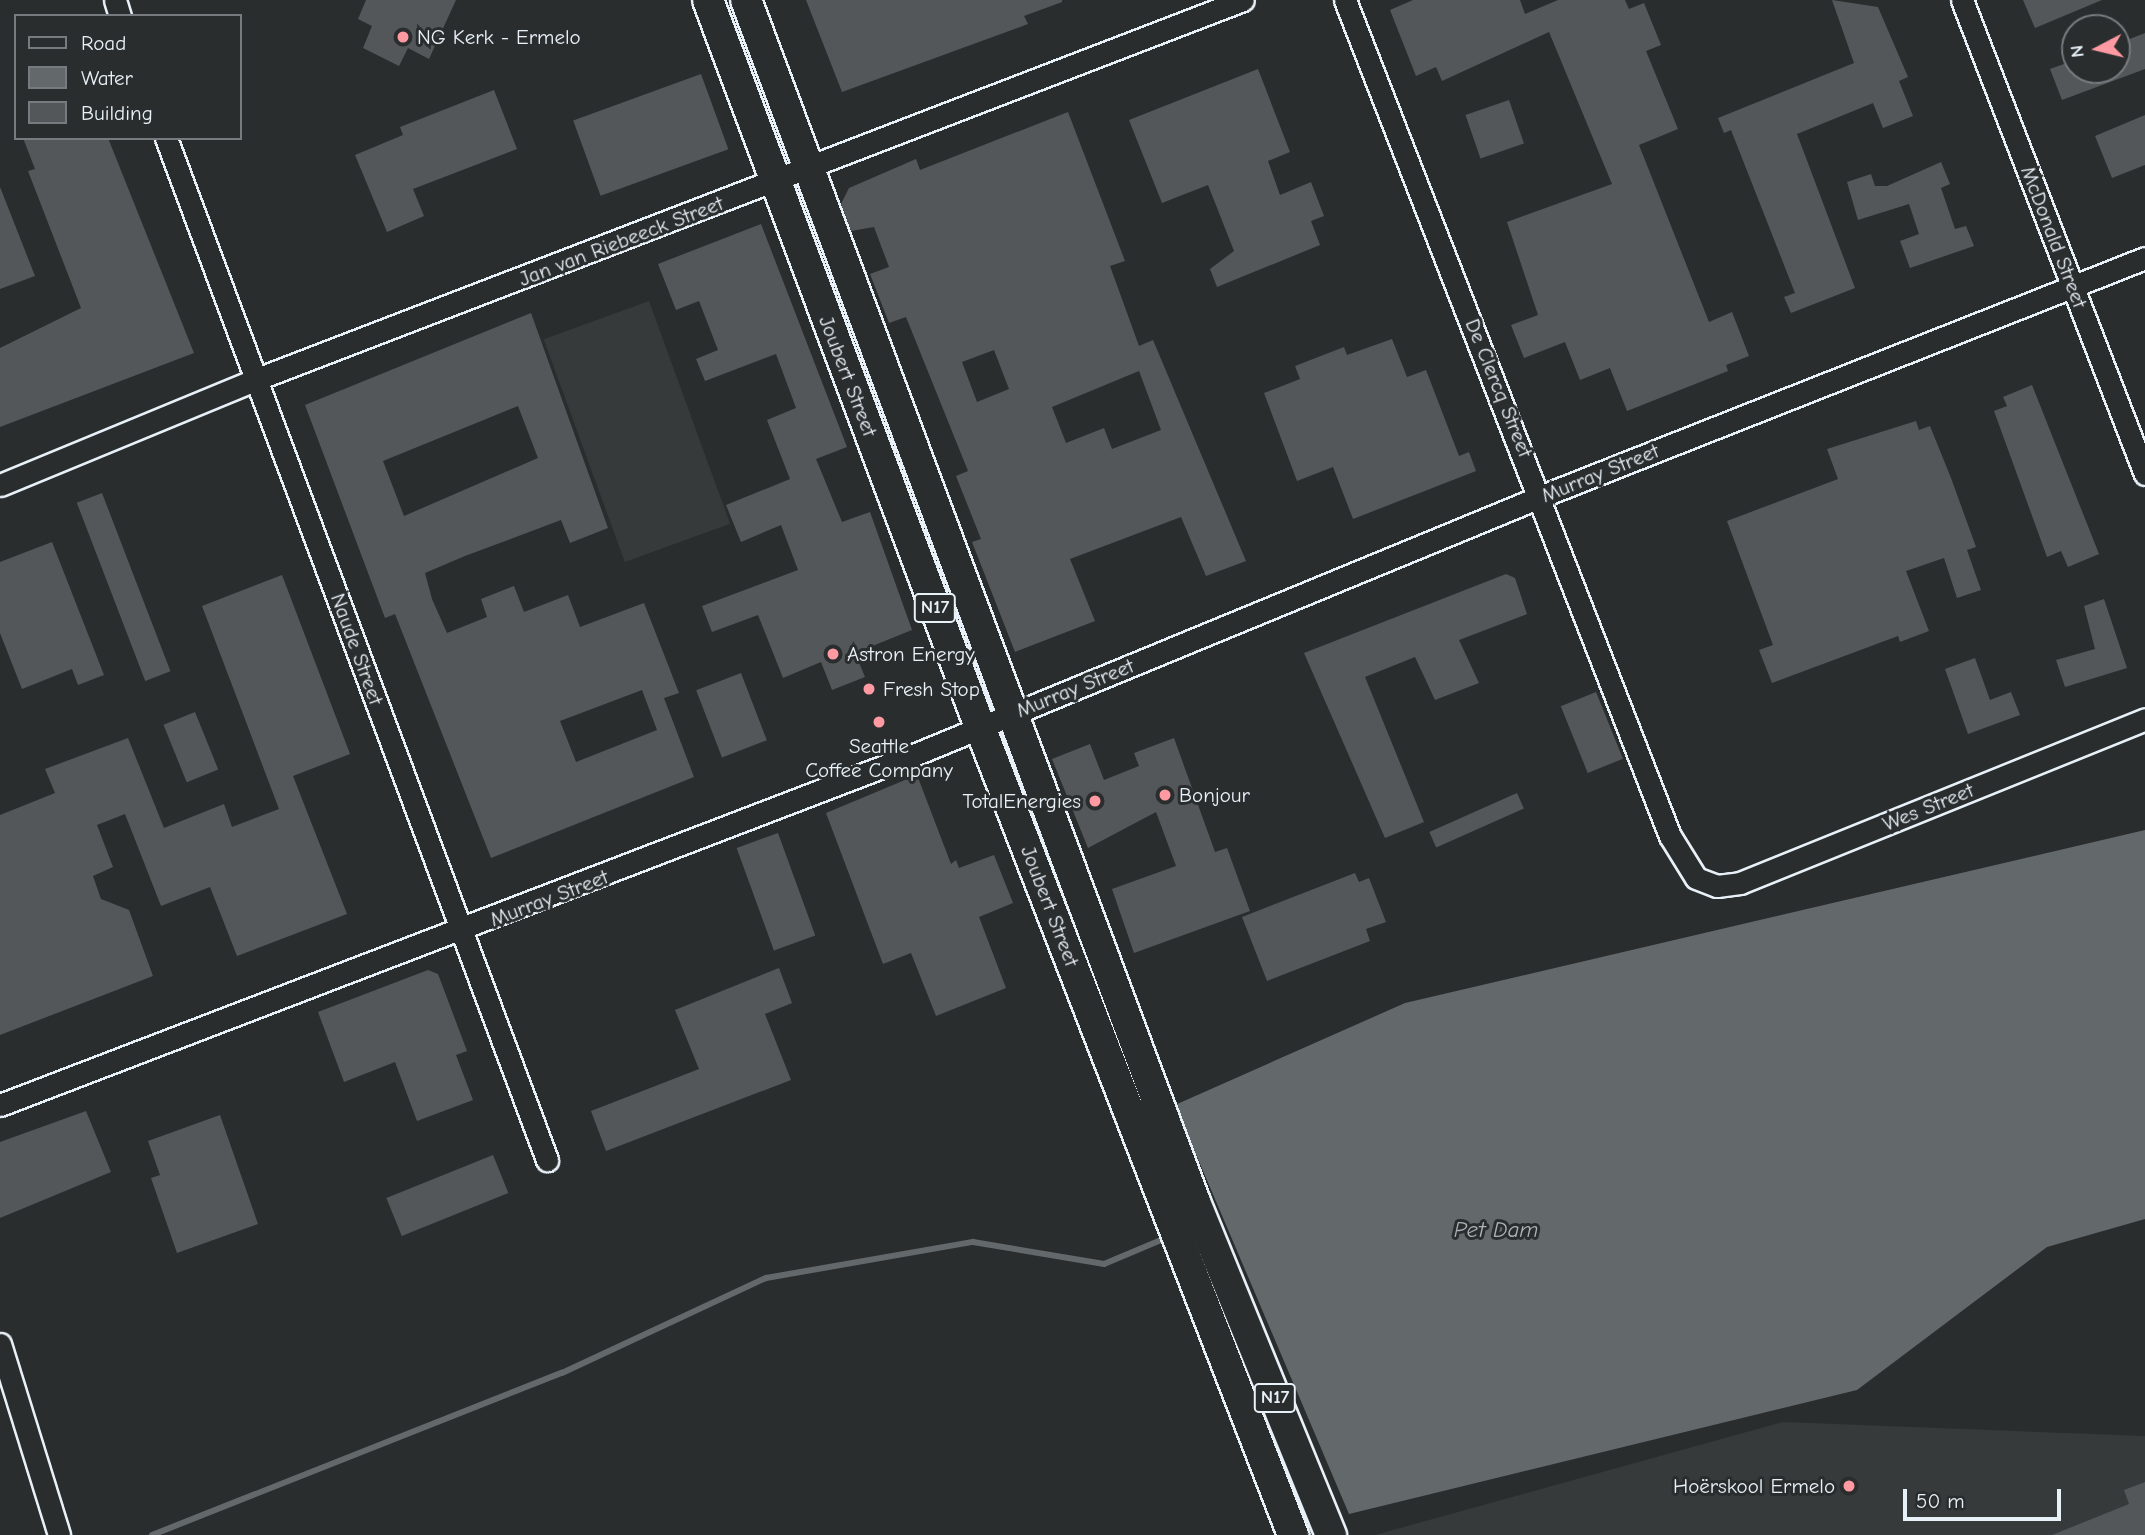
<!DOCTYPE html>
<html>
<head>
<meta charset="utf-8">
<style>
  body { margin:0 }
  #map { position:relative; width:2145px; height:1535px; overflow:hidden; background:#2a2d2e; font-family:"Comic Neue",sans-serif }
  div>[style] { position:absolute }
  [style*='--x'] { left:calc(var(--x)*1px); top:calc(var(--y)*1px); width:calc(var(--w)*1px); rotate:calc(var(--a)*1deg) }
  .built>* { inset:0; background:#363a3b; transform-origin:0 0 }
  .water>* { inset:0; background:#63686b }
  .stream>* { height:6px; margin:-3px; padding:0 3px; transform-origin:3px; border-radius:3px; background:#63686b }
  .building>* { inset:0; background:#535759; transform-origin:0 0 }
  .roads { filter:drop-shadow(2px 0 #e8f1f8) drop-shadow(-2px 0 #e8f1f8) drop-shadow(0 2px #e8f1f8) drop-shadow(0 -2px #e8f1f8) }
  .minor>* { height:21px; margin:-10.5px; padding:0 10.5px; transform-origin:10.5px; border-radius:10.5px; background:#2a2d2e }
  .highway>* { height:30px; margin:-15px; padding:0 15px; transform-origin:15px; border-radius:15px; background:#2a2d2e }
  .dots>* { width:19px; height:19px; translate:-50% -50%; box-sizing:border-box; border:4px solid #2a2d2e; border-radius:50% }
  span { translate:-50% -50%; white-space:nowrap; text-align:center; line-height:1.15; -webkit-text-stroke:6px #2a2d2e; paint-order:stroke }
  .shield-label span { padding:2px 5px; background:#2a2d2e; border:2px solid; border-radius:5px; -webkit-text-stroke-width:0 }
  .shield-label { font-size:19px; color:#e8f1f8; font-weight:700 }
  .poi-label { font-size:21px; color:#e8f1f8 }
  .left { translate:0 -50%; text-align:left }
  .right { translate:-100% -50%; text-align:right }
  .street-label { font-size:21px; color:#e8f1f8 }
  .water-label { font-size:23px; color:#acb3b9; font-style:italic }
  .legend { position:absolute; left:14px; top:14px; width:228px; height:126px; box-sizing:border-box; background:#2a2d2e; border:2px solid #767b7f; margin:0; padding:9px 12px; list-style:none; font-size:21px; color:#e8f1f8 }
  .legend li { display:flex; align-items:center; gap:14px; height:35px }
  .legend b { width:35px; border:2px solid #767b7f }
  .north { position:absolute; left:2061px; top:14px; width:70px; height:70px; box-sizing:border-box; background:#2a2d2e; border:2px solid #767b7f; border-radius:50%; rotate:263deg; font-size:19px; font-weight:700; line-height:28px; text-align:center; color:#e8f1f8 }
  .north::after { content:''; display:block; margin:auto; width:24px; height:32px; background:#ff9aa2; clip-path:polygon(50% 0,100% 100%,50% 72%,0 100%) }
  .scale { position:absolute; left:1903px; top:1489px; width:158px; height:32px; box-sizing:border-box; border:4px solid #e8f1f8; border-top:0; padding-left:9px; font-size:21px; line-height:24px; white-space:nowrap; color:#e8f1f8; -webkit-text-stroke:5px #2a2d2e; paint-order:stroke }
</style>
</head>
<body>
<div id="map">
  <div class="built">
    <div style="left:649px;top:301px;width:237px;height:112px;rotate:70deg"></div>
    <div style="clip-path:polygon(1783px 1422px,2145px 1436px,2145px 1535px,1375px 1535px)"></div>
  </div>
  <div class="water">
    <div style="clip-path:polygon(2145px 830px,2145px 1219px,2047px 1247px,1857px 1390px,1349px 1514px,1175px 1105px,1405px 1003px)"></div>
  </div>
  <div class="stream">
    <div style="--x:152;--y:1535;--w:441;--a:-21.6"></div>
    <div style="--x:562;--y:1373;--w:225;--a:-25"></div>
    <div style="--x:766;--y:1278;--w:210;--a:-9.9"></div>
    <div style="--x:973;--y:1242;--w:133;--a:9.5"></div>
    <div style="--x:1104;--y:1264;--w:69;--a:-22.9"></div>
  </div>
  <div class="building">
    <div style="clip-path:polygon(366px 0,456px 0,429px 59px,408px 48px,399px 66px,363px 48px,372px 26px,358px 19px)"></div>
    <div style="clip-path:polygon(806px 0,1062px 0,1062px 2px,1024px 16px,1028px 24px,842px 92px)"></div>
    <div style="clip-path:polygon(1413px 0,1520px 0,1525px 14px,1558px 0,1625px 0,1629px 9px,1644px 3px,1661px 45px,1646px 51px,1678px 129px,1639px 145px,1709px 322px,1732px 312px,1749px 356px,1726px 365px,1728px 371px,1627px 411px,1610px 368px,1580px 380px,1565px 342px,1524px 358px,1511px 325px,1538px 315px,1507px 222px,1612px 184px,1549px 32px,1442px 81px,1436px 67px,1416px 76px,1390px 10px)"></div>
    <div style="clip-path:polygon(1832px 0,1878px 7px,1908px 77px,1899px 81px,1913px 116px,1883px 128px,1873px 103px,1797px 134px,1855px 288px,1791px 313px,1784px 297px,1795px 293px,1731px 130px,1724px 133px,1718px 118px,1854px 63px)"></div>
    <div style="clip-path:polygon(2023px 0,2102px 0,2035px 28px)"></div>
    <div style="clip-path:polygon(2145px 33px,2145px 69px,2062px 100px,2050px 69px,2075px 60px,2075px 70px,2117px 70px,2117px 44px)"></div>
    <div style="clip-path:polygon(1258px 69px,1290px 152px,1268px 161px,1280px 195px,1311px 182px,1324px 216px,1311px 221px,1320px 245px,1217px 287px,1210px 269px,1234px 251px,1208px 185px,1162px 203px,1129px 120px)"></div>
    <div style="left:701px;top:74px;width:80px;height:136px;rotate:70deg"></div>
    <div style="clip-path:polygon(494px 90px,517px 149px,413px 189px,424px 216px,387px 232px,355px 155px,403px 135px,400px 127px)"></div>
    <div style="left:1509px;top:100px;width:46px;height:46px;rotate:71deg"></div>
    <div style="clip-path:polygon(evenodd,1068px 112px,1125px 261px,1110px 266px,1139px 346px,1153px 340px,1246px 561px,1206px 576px,1181px 517px,1070px 559px,1095px 621px,1015px 652px,972px 542px,981px 539px,956px 476px,968px 471px,906px 317px,889px 323px,870px 274px,889px 267px,874px 227px,851px 231px,841px 204px,849px 188px,916px 159px,920px 170px,1068px 112px,994px 350px,1009px 389px,977px 402px,962px 362px,994px 350px,1068px 112px,1139px 371px,1161px 430px,1112px 449px,1104px 428px,1066px 443px,1052px 407px,1139px 371px)"></div>
    <div style="clip-path:polygon(2145px 115px,2145px 165px,2112px 178px,2095px 136px)"></div>
    <div style="clip-path:polygon(23px 138px,108px 138px,194px 353px,0 427px,0 348px,81px 308px,28px 171px,35px 169px)"></div>
    <div style="clip-path:polygon(1941px 162px,1950px 184px,1941px 188px,1955px 229px,1966px 226px,1974px 246px,1910px 268px,1900px 241px,1919px 234px,1909px 204px,1858px 220px,1847px 182px,1871px 174px,1875px 186px,1887px 186px)"></div>
    <div style="clip-path:polygon(0 187px,35px 276px,0 289px)"></div>
    <div style="clip-path:polygon(761px 224px,847px 447px,816px 459px,842px 522px,870px 512px,912px 630px,855px 653px,865px 677px,832px 690px,821px 662px,783px 678px,758px 615px,712px 632px,702px 606px,798px 570px,781px 525px,741px 542px,726px 505px,790px 479px,767px 420px,796px 408px,776px 354px,705px 381px,696px 359px,718px 350px,699px 301px,676px 310px,658px 264px)"></div>
    <div style="clip-path:polygon(evenodd,531px 313px,608px 528px,570px 543px,561px 520px,465px 556px,425px 573px,432px 599px,447px 633px,487px 617px,481px 599px,514px 586px,524px 612px,568px 595px,580px 627px,644px 603px,679px 693px,664px 698px,694px 777px,491px 858px,395px 614px,385px 618px,305px 405px,531px 313px,518px 406px,538px 458px,404px 516px,383px 461px,518px 406px,531px 313px,642px 690px,657px 730px,576px 762px,560px 721px,642px 690px)"></div>
    <div style="clip-path:polygon(1392px 339px,1407px 377px,1426px 370px,1459px 456px,1469px 452px,1476px 471px,1353px 519px,1333px 467px,1297px 481px,1264px 393px,1300px 379px,1295px 366px,1344px 347px,1347px 355px)"></div>
    <div style="clip-path:polygon(2032px 385px,2099px 554px,2068px 567px,2061px 551px,2047px 557px,1994px 411px,2007px 406px,2003px 397px)"></div>
    <div style="clip-path:polygon(1916px 421px,1919px 430px,1930px 426px,1951px 478px,1976px 547px,1967px 550px,1981px 590px,1957px 598px,1944px 558px,1906px 571px,1929px 631px,1900px 642px,1898px 636px,1772px 683px,1759px 650px,1773px 645px,1727px 521px,1838px 479px,1827px 449px)"></div>
    <div style="left:102px;top:493px;width:191px;height:27px;rotate:69deg"></div>
    <div style="clip-path:polygon(52px 542px,104px 675px,78px 685px,72px 669px,22px 689px,0 633px,0 562px)"></div>
    <div style="clip-path:polygon(1506px 574px,1515px 578px,1527px 614px,1459px 640px,1479px 683px,1435px 700px,1415px 657px,1365px 677px,1424px 822px,1385px 838px,1304px 653px)"></div>
    <div style="clip-path:polygon(282px 575px,350px 754px,293px 776px,347px 914px,237px 956px,210px 887px,161px 906px,125px 814px,97px 825px,113px 867px,93px 876px,101px 899px,129px 910px,153px 976px,0 1035px,0 815px,55px 793px,45px 769px,128px 738px,164px 828px,224px 804px,232px 827px,279px 809px,202px 606px)"></div>
    <div style="clip-path:polygon(2104px 599px,2127px 668px,2065px 687px,2056px 660px,2095px 649px,2084px 606px)"></div>
    <div style="clip-path:polygon(1975px 658px,1990px 700px,2011px 692px,2020px 715px,1968px 734px,1945px 669px)"></div>
    <div style="left:741px;top:673px;width:72px;height:48px;rotate:69deg"></div>
    <div style="left:1596px;top:692px;width:72px;height:38px;rotate:68deg"></div>
    <div style="left:195px;top:712px;width:62px;height:34px;rotate:68deg"></div>
    <div style="clip-path:polygon(1174px 738px,1215px 852px,1227px 848px,1250px 911px,1134px 953px,1112px 889px,1176px 866px,1156px 812px,1088px 848px,1052px 759px,1090px 744px,1104px 780px,1139px 766px,1134px 753px)"></div>
    <div style="clip-path:polygon(917px 775px,951px 864px,956px 860px,959px 868px,994px 855px,1013px 903px,979px 917px,1006px 988px,936px 1016px,911px 953px,883px 964px,826px 813px)"></div>
    <div style="left:1517px;top:793px;width:17px;height:96px;rotate:66deg"></div>
    <div style="left:778px;top:833px;width:109px;height:44px;rotate:70deg"></div>
    <div style="clip-path:polygon(1355px 873px,1359px 882px,1369px 878px,1386px 922px,1366px 929px,1370px 941px,1267px 981px,1242px 917px)"></div>
    <div style="clip-path:polygon(779px 968px,792px 1003px,765px 1014px,791px 1080px,606px 1151px,591px 1111px,699px 1069px,675px 1010px)"></div>
    <div style="clip-path:polygon(428px 970px,438px 974px,467px 1051px,456px 1055px,473px 1100px,417px 1121px,395px 1062px,344px 1082px,318px 1012px)"></div>
    <div style="clip-path:polygon(86px 1111px,111px 1172px,0 1218px,0 1142px)"></div>
    <div style="clip-path:polygon(220px 1115px,258px 1224px,177px 1253px,151px 1178px,160px 1175px,148px 1141px)"></div>
    <div style="left:493px;top:1155px;width:41px;height:115px;rotate:68deg"></div>
    <div style="clip-path:polygon(2145px 1482px,2145px 1535px,2052px 1535px,2129px 1504px,2124px 1490px)"></div>
  </div>
  <div class="roads">
    <div class="minor">
      <div style="--x:115;--y:0;--w:17;--a:73"></div>
      <div style="--x:1345;--y:0;--w:897;--a:68.76"></div>
      <div style="--x:1670;--y:836;--w:49;--a:58.2"></div>
      <div style="--x:1696;--y:878;--w:22;--a:21"></div>
      <div style="--x:1717;--y:886;--w:23;--a:-7"></div>
      <div style="--x:1740;--y:883;--w:437;--a:-22"></div>
      <div style="--x:1962;--y:0;--w:508;--a:68.89"></div>
      <div style="--x:166;--y:138;--w:1091;--a:69.55"></div>
      <div style="--x:0;--y:485;--w:278;--a:-22.4"></div>
      <div style="--x:257;--y:379;--w:1056;--a:-21.03"></div>
      <div style="--x:0;--y:1105;--w:986;--a:-20.97"></div>
      <div style="--x:921;--y:752;--w:672;--a:-22.4"></div>
      <div style="--x:1542;--y:496;--w:648;--a:-21.54"></div>
      <div style="--x:0;--y:1344;--w:200;--a:72.8"></div>
    </div>
    <div class="highway">
      <div style="--x:708;--y:0;--w:776;--a:69.49"></div>
      <div style="--x:980;--y:727;--w:867;--a:68.82"></div>
      <div style="--x:746;--y:0;--w:1283;--a:69.52"></div>
      <div style="--x:1195;--y:1202;--w:360;--a:67.8"></div>
    </div>
  </div>
  <div class="dots">
    <div style="left:403px;top:37px;background:#ff9aa2"></div>
    <div style="left:833px;top:654px;background:#ff9aa2"></div>
    <div style="left:869px;top:689px;background:#ff9aa2"></div>
    <div style="left:879px;top:722px;background:#ff9aa2"></div>
    <div style="left:1165px;top:795px;background:#ff9aa2"></div>
    <div style="left:1095px;top:801px;background:#ff9aa2"></div>
    <div style="left:1849px;top:1486px;background:#ff9aa2"></div>
  </div>
  <div class="shield-label">
    <span style="left:935px;top:608px">N17</span>
    <span style="left:1275px;top:1398px">N17</span>
  </div>
  <div class="poi-label">
    <span class="left" style="left:417px;top:37px">NG Kerk - Ermelo</span>
    <span class="left" style="left:847px;top:654px">Astron Energy</span>
    <span class="left" style="left:883px;top:689px">Fresh Stop</span>
    <span style="left:879px;top:758px">Seattle<br>Coffee Company</span>
    <span class="left" style="left:1179px;top:795px">Bonjour</span>
    <span class="right" style="left:1081px;top:801px">TotalEnergies</span>
    <span class="right" style="left:1835px;top:1486px">Hoërskool Ermelo</span>
  </div>
  <div class="street-label">
    <span style="left:2054px;top:237px;rotate:69deg">McDonald Street</span>
    <span style="left:621px;top:241px;rotate:-21deg">Jan van Riebeeck Street</span>
    <span style="left:848px;top:376px;rotate:69deg">Joubert Street</span>
    <span style="left:1499px;top:388px;rotate:68deg">De Clercq Street</span>
    <span style="left:1600px;top:473px;rotate:-22deg">Murray Street</span>
    <span style="left:357px;top:649px;rotate:70deg">Naude Street</span>
    <span style="left:1075px;top:688px;rotate:-22deg">Murray Street</span>
    <span style="left:1928px;top:807px;rotate:-22deg">Wes Street</span>
    <span style="left:549px;top:898px;rotate:-21deg">Murray Street</span>
    <span style="left:1050px;top:906px;rotate:69deg">Joubert Street</span>
  </div>
  <div class="water-label">
    <span style="left:1496px;top:1230px">Pet Dam</span>
  </div>
  <ul class="legend">
  <li><b style="height:9px;background:#2a2d2e"></b>Road</li>
  <li><b style="height:19px;background:#63686b"></b>Water</li>
  <li><b style="height:19px;background:#535759"></b>Building</li>
  </ul>
  <div class="north">N</div>
  <div class="scale">50 m</div>
</div>
</body>
</html>
